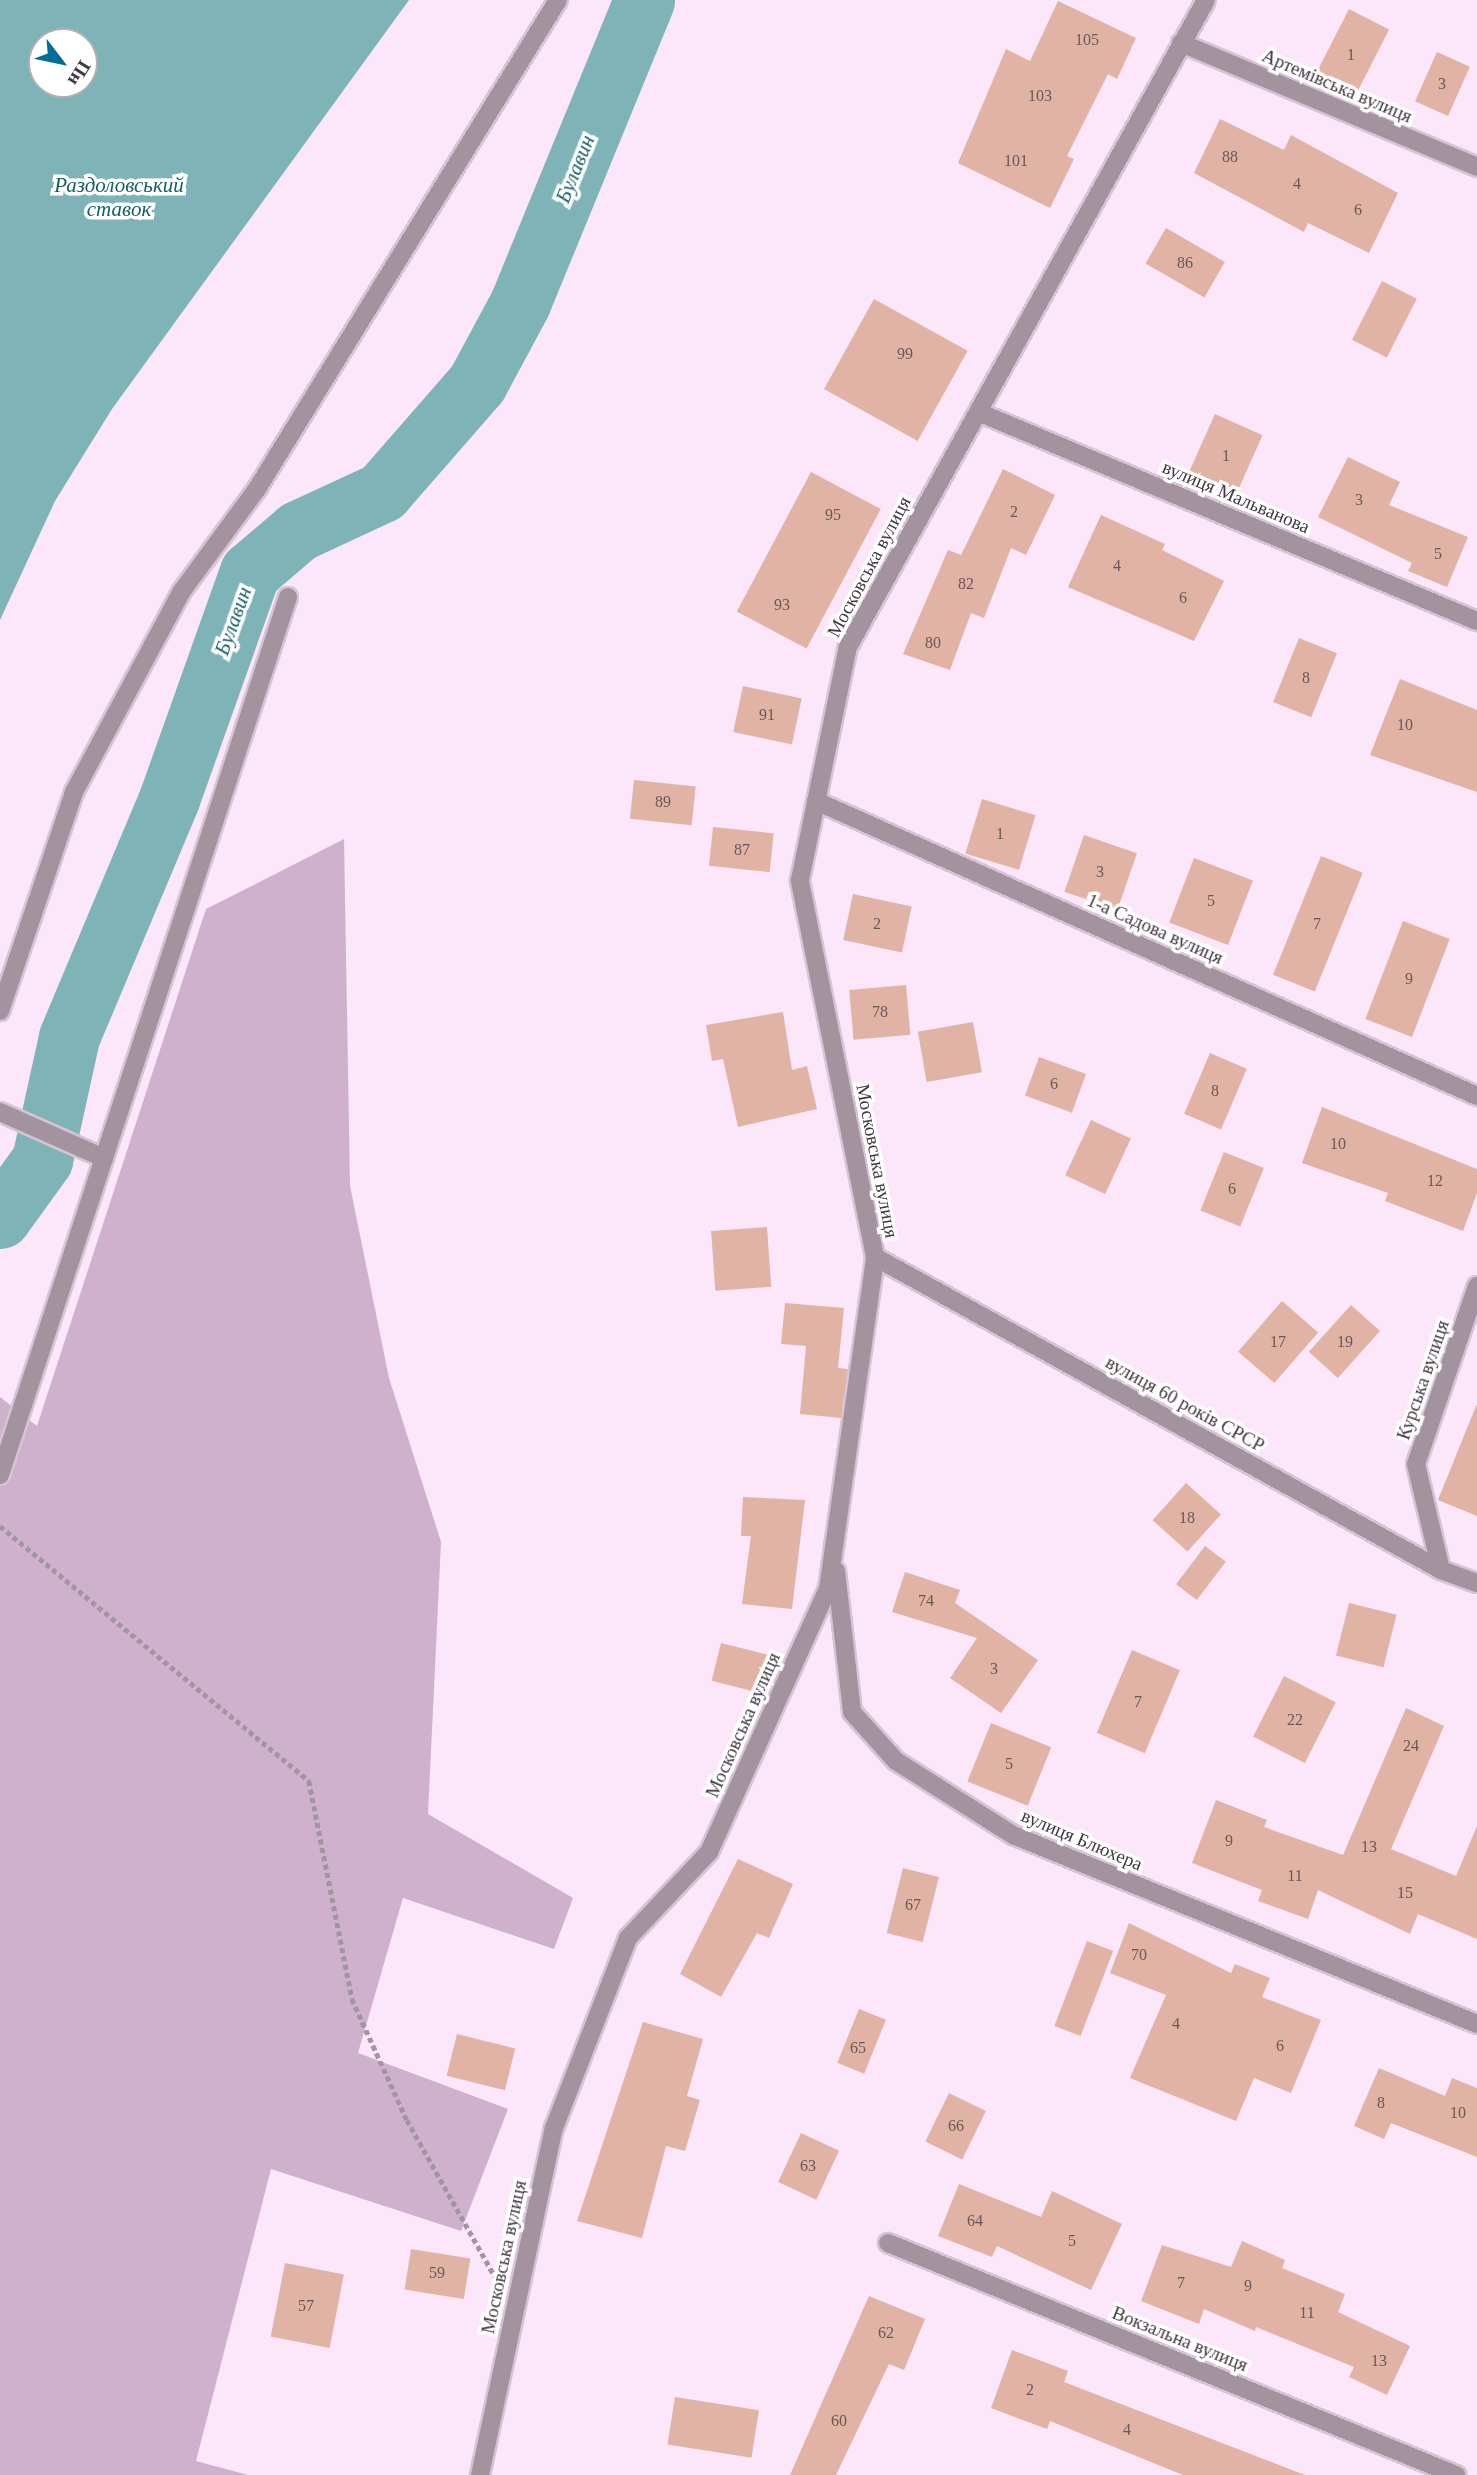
<!DOCTYPE html>
<html>
<head>
<meta charset="utf-8">
<style>
  body { margin:0 }
  #map { position:relative; width:1477px; height:2475px; overflow:hidden; background:#fbe6fa; font-family:Georgia,serif }
  div>[style] { position:absolute }
  [style*='--x'] { left:calc(var(--x)*1px); top:calc(var(--y)*1px); width:calc(var(--w)*1px); rotate:calc(var(--a)*1deg) }
  .green>* { inset:0; background:#cfb1ce }
  .water>* { inset:0; background:#7eb4b7 }
  .river>* { height:61px; margin:-30.5px; padding:0 30.5px; transform-origin:30.5px; border-radius:30.5px; background:#7eb4b7 }
  .building>* { inset:0; background:#e0b3a5; transform-origin:0 0 }
  .path>* { height:4.5px; margin-top:-2.25px; transform-origin:0; background:repeating-linear-gradient(90deg,#a394a2 0 5px,transparent 0 8.5px) }
  .roads { filter:drop-shadow(2px 0 #d6c3d5) drop-shadow(-2px 0 #d6c3d5) drop-shadow(0 2px #d6c3d5) drop-shadow(0 -2px #d6c3d5) }
  .minor>* { height:18px; margin:-9px; padding:0 9px; transform-origin:9px; border-radius:9px; background:#a2939f }
  span { translate:-50% -50%; white-space:nowrap; text-align:center; line-height:1.15; -webkit-text-stroke:7px #fff; paint-order:stroke }
  .number-label { font-size:16px; color:#695859 }
  .number-label span { -webkit-text-stroke-width:0 }
  .street-label { font-size:19px; color:#413940 }
  .water-label { font-size:21px; color:#176165; font-style:italic }
  .north { position:absolute; left:28px; top:28px; width:70px; height:70px; box-sizing:border-box; background:#fff; border:2px solid #b3b0b3; border-radius:50%; rotate:122deg; font-size:19px; font-weight:700; line-height:28px; text-align:center; color:#413940 }
  .north::after { content:''; display:block; margin:auto; width:24px; height:32px; background:#006d99; clip-path:polygon(50% 0,100% 100%,50% 72%,0 100%) }
</style>
</head>
<body>
<div id="map">
  <div class="green">
    <div style="clip-path:polygon(344px 839px,350px 1186px,389px 1378px,441px 1542px,428px 1814px,573px 1898px,554px 1949px,403px 1898px,358px 2053px,508px 2109px,461px 2231px,271px 2169px,196px 2461px,248px 2475px,0 2475px,0 1397px,37px 1426px,206px 909px)"></div>
  </div>
  <div class="water">
    <div style="clip-path:polygon(evenodd,0 0,409px 0,112px 409px,55px 501px,0 620px,0 0,42px 42px,84px 42px,84px 84px,42px 84px,42px 42px)"></div>
  </div>
  <div class="river">
    <div style="--x:0;--y:1218;--w:72;--a:-54.1"></div>
    <div style="--x:42;--y:1160;--w:126;--a:-77.6"></div>
    <div style="--x:69;--y:1037;--w:258;--a:-67.2"></div>
    <div style="--x:169;--y:799;--w:241;--a:-70.4"></div>
    <div style="--x:250;--y:572;--w:63;--a:-40.5"></div>
    <div style="--x:298;--y:531;--w:93;--a:-24.9"></div>
    <div style="--x:382;--y:492;--w:145;--a:-48.9"></div>
    <div style="--x:477;--y:383;--w:91;--a:-61.7"></div>
    <div style="--x:520;--y:303;--w:327;--a:-67.7"></div>
  </div>
  <div class="building">
    <div style="clip-path:polygon(1058px 1px,1136px 38px,1117px 79px,1108px 74px,1067px 156px,1074px 159px,1050px 208px,958px 163px,1006px 49px,1030px 61px)"></div>
    <div style="left:1349px;top:9px;width:45px;height:80px;rotate:27deg"></div>
    <div style="left:1437px;top:52px;width:36px;height:54px;rotate:24deg"></div>
    <div style="clip-path:polygon(1220px 119px,1284px 150px,1291px 135px,1398px 193px,1369px 253px,1308px 223px,1304px 232px,1194px 173px)"></div>
    <div style="left:1166px;top:228px;width:68px;height:41px;rotate:30deg"></div>
    <div style="left:1382px;top:281px;width:39px;height:66px;rotate:27deg"></div>
    <div style="left:874px;top:299px;width:107px;height:103px;rotate:29deg"></div>
    <div style="left:1215px;top:414px;width:52px;height:68px;rotate:24deg"></div>
    <div style="clip-path:polygon(1348px 457px,1400px 482px,1389px 505px,1468px 537px,1447px 587px,1408px 571px,1412px 563px,1318px 517px)"></div>
    <div style="clip-path:polygon(1003px 469px,1055px 495px,1026px 555px,1011px 548px,984px 618px,971px 613px,950px 670px,903px 654px,948px 550px,961px 555px)"></div>
    <div style="left:811px;top:472px;width:79px;height:158px;rotate:28deg"></div>
    <div style="clip-path:polygon(1101px 515px,1165px 544px,1162px 550px,1224px 581px,1194px 641px,1068px 587px)"></div>
    <div style="left:1299px;top:638px;width:41px;height:69px;rotate:22deg"></div>
    <div style="clip-path:polygon(1400px 679px,1477px 710px,1477px 792px,1370px 755px)"></div>
    <div style="left:743px;top:686px;width:60px;height:47px;rotate:12deg"></div>
    <div style="left:634px;top:780px;width:62px;height:39px;rotate:6deg"></div>
    <div style="left:982px;top:799px;width:56px;height:57px;rotate:17deg"></div>
    <div style="left:713px;top:827px;width:61px;height:39px;rotate:6deg"></div>
    <div style="left:1084px;top:835px;width:56px;height:60px;rotate:19deg"></div>
    <div style="left:1321px;top:856px;width:45px;height:128px;rotate:22deg"></div>
    <div style="left:1194px;top:858px;width:63px;height:69px;rotate:21deg"></div>
    <div style="left:853px;top:894px;width:60px;height:47px;rotate:12deg"></div>
    <div style="left:1403px;top:921px;width:50px;height:105px;rotate:21deg"></div>
    <div style="left:906px;top:985px;width:50px;height:57px;rotate:85deg"></div>
    <div style="clip-path:polygon(783px 1012px,792px 1070px,807px 1066px,817px 1109px,738px 1127px,723px 1059px,712px 1061px,706px 1025px)"></div>
    <div style="left:973px;top:1022px;width:51px;height:56px;rotate:80deg"></div>
    <div style="left:1210px;top:1053px;width:40px;height:66px;rotate:23deg"></div>
    <div style="left:1039px;top:1057px;width:50px;height:41px;rotate:20deg"></div>
    <div style="clip-path:polygon(1322px 1107px,1477px 1169px,1477px 1193px,1463px 1231px,1385px 1201px,1388px 1193px,1302px 1163px)"></div>
    <div style="left:1091px;top:1120px;width:44px;height:61px;rotate:25deg"></div>
    <div style="left:1224px;top:1152px;width:43px;height:63px;rotate:22deg"></div>
    <div style="left:767px;top:1227px;width:60px;height:56px;rotate:86deg"></div>
    <div style="left:1282px;top:1301px;width:48px;height:67px;rotate:41deg"></div>
    <div style="clip-path:polygon(785px 1303px,844px 1308px,838px 1368px,848px 1369px,841px 1418px,800px 1414px,806px 1346px,781px 1344px)"></div>
    <div style="left:1351px;top:1305px;width:39px;height:63px;rotate:42deg"></div>
    <div style="clip-path:polygon(1476px 1406px,1477px 1406px,1477px 1516px,1438px 1500px)"></div>
    <div style="left:1186px;top:1483px;width:47px;height:50px;rotate:42deg"></div>
    <div style="clip-path:polygon(743px 1497px,805px 1500px,792px 1609px,742px 1604px,751px 1536px,741px 1536px)"></div>
    <div style="left:1205px;top:1546px;width:26px;height:48px;rotate:37deg"></div>
    <div style="clip-path:polygon(905px 1572px,960px 1590px,955px 1603px,1038px 1660px,1001px 1713px,950px 1678px,977px 1638px,892px 1612px)"></div>
    <div style="left:1349px;top:1603px;width:49px;height:54px;rotate:14deg"></div>
    <div style="left:721px;top:1643px;width:50px;height:39px;rotate:14deg"></div>
    <div style="left:1132px;top:1650px;width:52px;height:90px;rotate:23deg"></div>
    <div style="left:1284px;top:1676px;width:58px;height:68px;rotate:27deg"></div>
    <div style="clip-path:polygon(1406px 1708px,1444px 1726px,1391px 1849px,1456px 1876px,1477px 1826px,1477px 1939px,1418px 1914px,1410px 1934px,1318px 1890px,1308px 1919px,1258px 1901px,1262px 1890px,1192px 1863px,1216px 1800px,1267px 1820px,1264px 1827px,1343px 1855px)"></div>
    <div style="left:991px;top:1723px;width:65px;height:63px;rotate:22deg"></div>
    <div style="clip-path:polygon(738px 1859px,793px 1884px,769px 1938px,757px 1933px,721px 1997px,680px 1974px)"></div>
    <div style="left:903px;top:1868px;width:37px;height:67px;rotate:14deg"></div>
    <div style="clip-path:polygon(1129px 1923px,1231px 1973px,1235px 1964px,1270px 1978px,1262px 1997px,1321px 2020px,1291px 2093px,1254px 2078px,1236px 2121px,1130px 2078px,1166px 1995px,1110px 1973px)"></div>
    <div style="left:1087px;top:1941px;width:28px;height:91px;rotate:21deg"></div>
    <div style="left:859px;top:2009px;width:29px;height:58px;rotate:22deg"></div>
    <div style="clip-path:polygon(643px 2022px,703px 2039px,687px 2096px,700px 2100px,685px 2151px,666px 2146px,642px 2238px,577px 2221px)"></div>
    <div style="left:457px;top:2034px;width:60px;height:43px;rotate:14deg"></div>
    <div style="clip-path:polygon(1379px 2068px,1445px 2096px,1452px 2078px,1477px 2088px,1477px 2157px,1391px 2123px,1384px 2139px,1354px 2126px)"></div>
    <div style="left:949px;top:2093px;width:41px;height:54px;rotate:26deg"></div>
    <div style="left:801px;top:2133px;width:42px;height:54px;rotate:25deg"></div>
    <div style="clip-path:polygon(959px 2184px,1041px 2217px,1052px 2191px,1122px 2224px,1091px 2290px,997px 2246px,992px 2257px,938px 2236px)"></div>
    <div style="clip-path:polygon(1242px 2241px,1285px 2260px,1282px 2268px,1345px 2294px,1338px 2312px,1410px 2346px,1387px 2395px,1349px 2377px,1354px 2367px,1256px 2327px,1255px 2331px,1204px 2309px,1199px 2324px,1141px 2301px,1162px 2245px,1231px 2267px)"></div>
    <div style="left:411px;top:2249px;width:60px;height:41px;rotate:9deg"></div>
    <div style="left:285px;top:2263px;width:60px;height:75px;rotate:11deg"></div>
    <div style="clip-path:polygon(869px 2296px,925px 2319px,904px 2370px,889px 2364px,836px 2475px,790px 2475px)"></div>
    <div style="clip-path:polygon(1012px 2350px,1068px 2371px,1064px 2382px,1305px 2475px,1183px 2475px,1050px 2421px,1047px 2429px,991px 2408px)"></div>
    <div style="left:675px;top:2397px;width:85px;height:48px;rotate:9deg"></div>
  </div>
  <div class="path">
    <div style="--x:0;--y:1526;--w:401;--a:39.5"></div>
    <div style="--x:309;--y:1781;--w:222;--a:78.8"></div>
    <div style="--x:352;--y:1999;--w:133;--a:65.6"></div>
    <div style="--x:407;--y:2120;--w:180;--a:60.7"></div>
  </div>
  <div class="roads">
    <div class="minor">
      <div style="--x:1181;--y:43;--w:321;--a:22.7"></div>
      <div style="--x:978;--y:412;--w:541;--a:22.73"></div>
      <div style="--x:816;--y:801;--w:724;--a:24.05"></div>
      <div style="--x:0;--y:1011;--w:231;--a:-71.3"></div>
      <div style="--x:74;--y:792;--w:228;--a:-61.8"></div>
      <div style="--x:182;--y:591;--w:127;--a:-53.7"></div>
      <div style="--x:257;--y:489;--w:574;--a:-58.39"></div>
      <div style="--x:0;--y:1112;--w:114;--a:23.9"></div>
      <div style="--x:875;--y:1257;--w:647;--a:28.94"></div>
      <div style="--x:1441;--y:1570;--w:38;--a:20"></div>
      <div style="--x:0;--y:1475;--w:924;--a:-71.84"></div>
      <div style="--x:1441;--y:1570;--w:109;--a:-103.3"></div>
      <div style="--x:1416;--y:1464;--w:188;--a:-71.1"></div>
      <div style="--x:836;--y:1571;--w:142;--a:83.5"></div>
      <div style="--x:852;--y:1712;--w:66;--a:48.1"></div>
      <div style="--x:896;--y:1761;--w:138;--a:32.3"></div>
      <div style="--x:1013;--y:1835;--w:501;--a:22.16"></div>
      <div style="--x:888;--y:2243;--w:614;--a:22.22"></div>
      <div style="--x:480;--y:2475;--w:355;--a:-78"></div>
      <div style="--x:554;--y:2128;--w:204;--a:-68.7"></div>
      <div style="--x:628;--y:1938;--w:118;--a:-46.7"></div>
      <div style="--x:709;--y:1852;--w:289;--a:-65.7"></div>
      <div style="--x:828;--y:1589;--w:335;--a:-81.9"></div>
      <div style="--x:875;--y:1257;--w:384;--a:-101.3"></div>
      <div style="--x:800;--y:880;--w:238;--a:-78.4"></div>
      <div style="--x:848;--y:647;--w:739;--a:-61.04"></div>
    </div>
  </div>
  <div class="number-label">
    <span style="left:1087px;top:40px">105</span>
    <span style="left:1351px;top:55px">1</span>
    <span style="left:1442px;top:84px">3</span>
    <span style="left:1040px;top:96px">103</span>
    <span style="left:1230px;top:157px">88</span>
    <span style="left:1016px;top:161px">101</span>
    <span style="left:1297px;top:184px">4</span>
    <span style="left:1358px;top:210px">6</span>
    <span style="left:1185px;top:263px">86</span>
    <span style="left:905px;top:354px">99</span>
    <span style="left:1226px;top:456px">1</span>
    <span style="left:1359px;top:500px">3</span>
    <span style="left:1014px;top:512px">2</span>
    <span style="left:833px;top:515px">95</span>
    <span style="left:1438px;top:554px">5</span>
    <span style="left:1117px;top:566px">4</span>
    <span style="left:966px;top:584px">82</span>
    <span style="left:1183px;top:598px">6</span>
    <span style="left:782px;top:605px">93</span>
    <span style="left:933px;top:643px">80</span>
    <span style="left:1306px;top:678px">8</span>
    <span style="left:767px;top:715px">91</span>
    <span style="left:1405px;top:725px">10</span>
    <span style="left:663px;top:802px">89</span>
    <span style="left:1000px;top:834px">1</span>
    <span style="left:742px;top:850px">87</span>
    <span style="left:1100px;top:872px">3</span>
    <span style="left:1211px;top:901px">5</span>
    <span style="left:877px;top:924px">2</span>
    <span style="left:1317px;top:924px">7</span>
    <span style="left:1409px;top:979px">9</span>
    <span style="left:880px;top:1012px">78</span>
    <span style="left:1054px;top:1084px">6</span>
    <span style="left:1215px;top:1091px">8</span>
    <span style="left:1338px;top:1144px">10</span>
    <span style="left:1435px;top:1181px">12</span>
    <span style="left:1232px;top:1189px">6</span>
    <span style="left:1278px;top:1342px">17</span>
    <span style="left:1345px;top:1342px">19</span>
    <span style="left:1187px;top:1518px">18</span>
    <span style="left:926px;top:1601px">74</span>
    <span style="left:994px;top:1669px">3</span>
    <span style="left:1138px;top:1702px">7</span>
    <span style="left:1295px;top:1720px">22</span>
    <span style="left:1411px;top:1746px">24</span>
    <span style="left:1009px;top:1764px">5</span>
    <span style="left:1229px;top:1841px">9</span>
    <span style="left:1369px;top:1847px">13</span>
    <span style="left:1295px;top:1876px">11</span>
    <span style="left:1405px;top:1893px">15</span>
    <span style="left:913px;top:1905px">67</span>
    <span style="left:1139px;top:1955px">70</span>
    <span style="left:1176px;top:2024px">4</span>
    <span style="left:1280px;top:2046px">6</span>
    <span style="left:858px;top:2048px">65</span>
    <span style="left:1381px;top:2103px">8</span>
    <span style="left:1458px;top:2113px">10</span>
    <span style="left:956px;top:2126px">66</span>
    <span style="left:808px;top:2166px">63</span>
    <span style="left:975px;top:2221px">64</span>
    <span style="left:1072px;top:2241px">5</span>
    <span style="left:437px;top:2273px">59</span>
    <span style="left:1181px;top:2283px">7</span>
    <span style="left:1248px;top:2286px">9</span>
    <span style="left:306px;top:2306px">57</span>
    <span style="left:1307px;top:2313px">11</span>
    <span style="left:886px;top:2333px">62</span>
    <span style="left:1379px;top:2361px">13</span>
    <span style="left:1030px;top:2390px">2</span>
    <span style="left:839px;top:2421px">60</span>
    <span style="left:1127px;top:2430px">4</span>
  </div>
  <div class="street-label">
    <span style="left:1337px;top:86px;rotate:23deg">Артемівська вулиця</span>
    <span style="left:1236px;top:497px;rotate:23deg">вулиця Мальванова</span>
    <span style="left:869px;top:567px;rotate:-62deg">Московська вулиця</span>
    <span style="left:1155px;top:929px;rotate:24deg">1-а Садова вулиця</span>
    <span style="left:877px;top:1161px;rotate:79deg">Московська вулиця</span>
    <span style="left:1423px;top:1380px;rotate:-71deg">Курська вулиця</span>
    <span style="left:1185px;top:1404px;rotate:29deg">вулиця 60 років СРСР</span>
    <span style="left:743px;top:1725px;rotate:-66deg">Московська вулиця</span>
    <span style="left:1082px;top:1840px;rotate:23deg">вулиця Блюхера</span>
    <span style="left:504px;top:2257px;rotate:-78deg">Московська вулиця</span>
    <span style="left:1180px;top:2339px;rotate:22deg">Вокзальна вулиця</span>
  </div>
  <div class="water-label">
    <span style="left:575px;top:169px;rotate:-68deg">Булавин</span>
    <span style="left:119px;top:197px">Раздоловський<br>ставок</span>
    <span style="left:233px;top:621px;rotate:-70deg">Булавин</span>
  </div>
  <div class="north">Пн</div>
</div>
</body>
</html>
